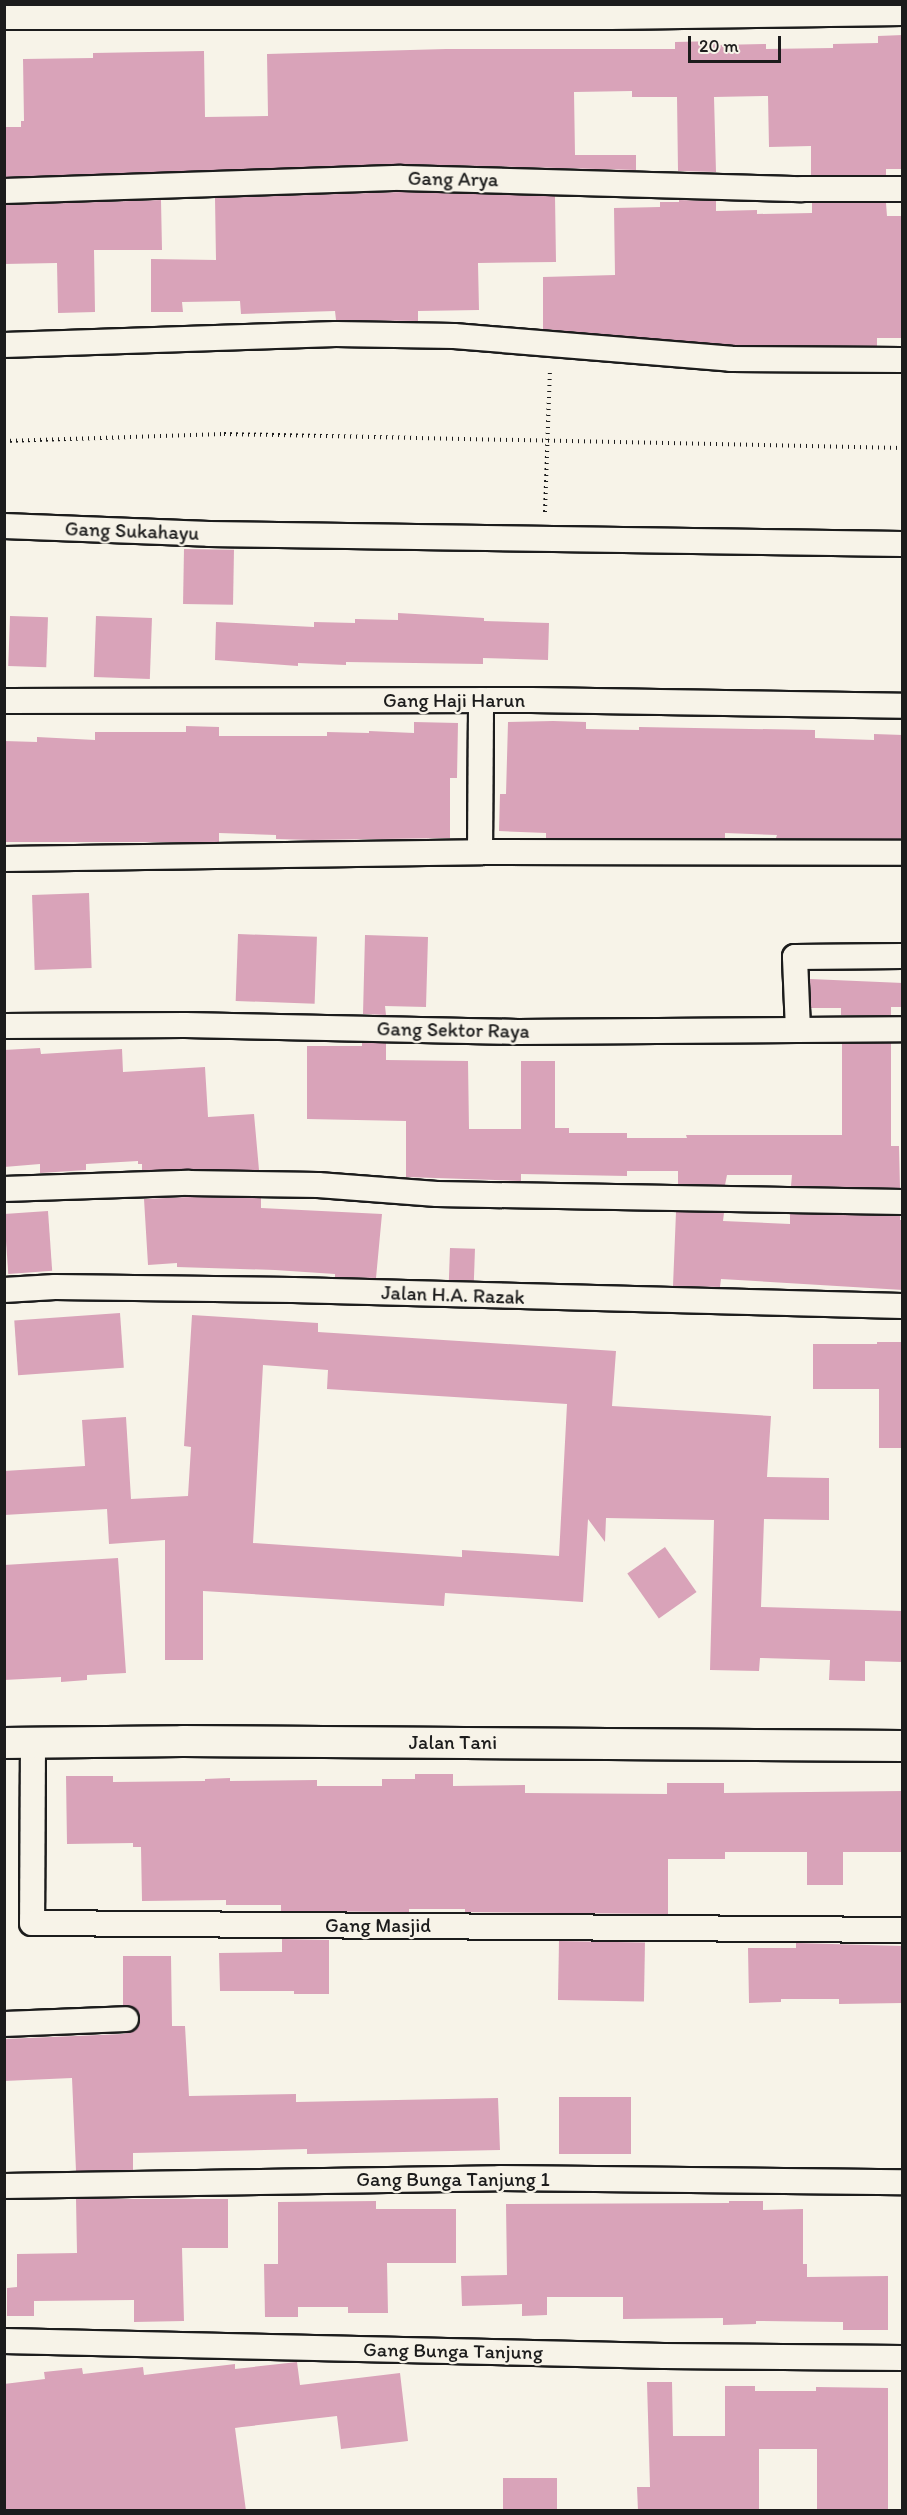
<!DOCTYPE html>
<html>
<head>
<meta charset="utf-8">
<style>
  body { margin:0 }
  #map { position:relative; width:907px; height:2515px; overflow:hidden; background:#f7f3e8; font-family:Itim,sans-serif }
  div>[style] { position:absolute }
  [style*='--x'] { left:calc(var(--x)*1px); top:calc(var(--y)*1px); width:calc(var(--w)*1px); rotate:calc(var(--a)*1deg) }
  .building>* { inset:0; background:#d9a3b9; transform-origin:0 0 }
  .path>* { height:4px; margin-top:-2px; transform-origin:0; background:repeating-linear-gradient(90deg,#1c1c1c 0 1.5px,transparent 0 6px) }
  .roads { filter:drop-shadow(2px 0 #1c1c1c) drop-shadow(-2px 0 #1c1c1c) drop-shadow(0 2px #1c1c1c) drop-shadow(0 -2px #1c1c1c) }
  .minor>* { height:24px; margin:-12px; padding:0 12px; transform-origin:12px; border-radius:12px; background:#f7f3e8 }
  .tertiary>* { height:30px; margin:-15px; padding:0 15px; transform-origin:15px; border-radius:15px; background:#f7f3e8 }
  span { translate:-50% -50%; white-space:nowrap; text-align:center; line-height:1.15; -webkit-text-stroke:4.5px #f7f3e8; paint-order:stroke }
  .street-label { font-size:20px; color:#1c1c1c }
  .frame { position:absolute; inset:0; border:6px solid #1c1c1c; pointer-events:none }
  .scale { position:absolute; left:688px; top:36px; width:93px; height:27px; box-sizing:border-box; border:3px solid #1c1c1c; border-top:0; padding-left:8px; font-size:18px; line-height:21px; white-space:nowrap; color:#1c1c1c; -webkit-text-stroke:4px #f7f3e8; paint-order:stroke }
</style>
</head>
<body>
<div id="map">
  <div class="building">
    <div style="clip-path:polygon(903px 35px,903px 169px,886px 169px,886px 175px,811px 175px,811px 146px,769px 147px,768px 96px,714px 97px,716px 172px,678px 171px,677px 97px,632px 97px,632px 91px,574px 92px,575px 155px,636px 155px,636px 170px,401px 164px,4px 177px,4px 127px,21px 127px,21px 121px,24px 121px,23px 59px,93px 58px,93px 53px,204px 51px,205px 117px,268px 116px,267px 54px,446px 49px,675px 49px,675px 42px,717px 41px,717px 45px,766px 44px,766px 49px,833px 48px,833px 44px,878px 43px,878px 36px)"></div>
    <div style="clip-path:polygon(401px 192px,555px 196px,556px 262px,478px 263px,479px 310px,418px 311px,418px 321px,336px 320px,335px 311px,241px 314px,240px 301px,182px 302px,183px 312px,151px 312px,151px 259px,216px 260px,215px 198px)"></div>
    <div style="clip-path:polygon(161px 200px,162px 250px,94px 250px,95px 312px,58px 313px,57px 263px,4px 264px,4px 205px)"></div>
    <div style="clip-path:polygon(679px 200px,716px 201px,716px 211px,757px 210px,757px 214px,812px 213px,812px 203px,886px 203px,887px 216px,903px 216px,903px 338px,877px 338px,877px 346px,732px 345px,543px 329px,543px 277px,615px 275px,614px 208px,660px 207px,660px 202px,679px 202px)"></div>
    <div style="left:184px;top:549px;width:50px;height:55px;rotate:1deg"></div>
    <div style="clip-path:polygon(398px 613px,484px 618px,484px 621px,549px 623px,548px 660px,483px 658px,483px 664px,346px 662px,346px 665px,298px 663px,298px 666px,215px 660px,216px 622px,314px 627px,314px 622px,355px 623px,355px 619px,398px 620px)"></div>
    <div style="left:10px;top:616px;width:38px;height:50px;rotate:2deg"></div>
    <div style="left:96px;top:616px;width:56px;height:61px;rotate:2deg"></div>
    <div style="clip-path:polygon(553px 721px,586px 722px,586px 729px,639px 730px,639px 727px,815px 730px,815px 738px,874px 740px,874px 734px,903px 735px,903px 839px,776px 838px,777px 835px,725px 833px,725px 838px,546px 838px,546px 833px,499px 831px,500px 794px,506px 794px,508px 722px)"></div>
    <div style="clip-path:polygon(414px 722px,458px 723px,457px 778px,450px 778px,450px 838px,312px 840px,276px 839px,276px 835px,219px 833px,219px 842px,4px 842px,4px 741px,37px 742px,37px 737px,95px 740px,95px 732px,186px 732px,186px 726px,219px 727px,219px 736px,327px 736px,327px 732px,369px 733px,369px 731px,414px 733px)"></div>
    <div style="left:89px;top:893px;width:75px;height:57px;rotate:88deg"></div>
    <div style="left:238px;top:934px;width:79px;height:67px;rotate:2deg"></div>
    <div style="clip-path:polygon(365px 935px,428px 937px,426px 1007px,385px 1006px,386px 1015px,363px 1014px)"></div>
    <div style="clip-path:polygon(810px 979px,903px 983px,903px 1007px,891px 1007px,891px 1015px,841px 1015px,841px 1008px,811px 1008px)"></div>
    <div style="clip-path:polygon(362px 1043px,386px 1043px,386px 1060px,468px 1061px,469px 1129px,521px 1129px,521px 1061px,555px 1061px,555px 1128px,569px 1128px,569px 1133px,627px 1133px,627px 1138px,687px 1138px,686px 1135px,842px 1135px,842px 1044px,891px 1043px,891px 1146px,899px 1146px,900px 1188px,791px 1186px,792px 1175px,727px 1175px,725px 1185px,678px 1184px,678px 1171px,627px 1171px,627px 1176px,521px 1174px,521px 1181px,406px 1177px,406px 1121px,307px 1119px,307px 1046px,362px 1046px)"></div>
    <div style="clip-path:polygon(40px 1048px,41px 1054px,122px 1049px,123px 1072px,205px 1067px,208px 1117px,254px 1114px,259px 1170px,142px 1170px,142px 1164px,138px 1164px,138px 1161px,86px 1164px,86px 1170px,40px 1173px,40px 1164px,4px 1167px,4px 1050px)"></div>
    <div style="clip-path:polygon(189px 1197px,261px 1198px,261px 1208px,382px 1214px,376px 1278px,335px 1277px,335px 1274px,275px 1270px,177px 1267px,177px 1263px,148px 1265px,144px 1199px)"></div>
    <div style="left:48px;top:1211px;width:60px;height:44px;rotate:86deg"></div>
    <div style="clip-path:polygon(676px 1212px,724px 1213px,723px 1221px,790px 1224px,790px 1214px,900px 1216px,900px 1220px,903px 1220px,903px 1290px,721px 1279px,720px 1287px,673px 1286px)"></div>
    <div style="left:450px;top:1248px;width:25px;height:32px;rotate:2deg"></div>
    <div style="left:120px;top:1313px;width:55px;height:106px;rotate:86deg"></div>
    <div style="clip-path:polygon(evenodd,192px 1315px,318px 1323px,318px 1332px,616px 1351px,612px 1406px,771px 1416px,767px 1477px,829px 1478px,829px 1520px,764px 1519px,761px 1607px,903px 1611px,903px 1662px,865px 1661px,865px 1681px,829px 1680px,830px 1660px,760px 1658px,759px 1671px,710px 1670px,714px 1520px,606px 1518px,605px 1542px,588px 1519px,583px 1602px,445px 1593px,444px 1606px,203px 1591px,203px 1660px,165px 1660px,165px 1540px,109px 1544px,107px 1509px,4px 1515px,4px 1471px,85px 1466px,82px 1420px,126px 1417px,131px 1499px,188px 1496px,191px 1447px,184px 1446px,192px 1315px,263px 1365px,328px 1370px,327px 1389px,567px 1404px,559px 1556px,462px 1550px,462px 1557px,253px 1543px,263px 1365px)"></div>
    <div style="clip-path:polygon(877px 1342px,903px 1342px,903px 1448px,879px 1448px,879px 1389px,813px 1389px,813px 1344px,877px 1344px)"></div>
    <div style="left:665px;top:1547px;width:55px;height:46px;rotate:55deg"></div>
    <div style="clip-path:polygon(118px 1558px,126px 1673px,87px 1675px,87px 1680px,61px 1682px,61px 1677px,4px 1680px,4px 1565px)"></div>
    <div style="clip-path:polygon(415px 1774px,453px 1774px,453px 1786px,525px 1785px,525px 1793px,667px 1794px,667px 1783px,724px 1783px,724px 1793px,903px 1791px,903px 1852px,843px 1852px,843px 1885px,807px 1885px,807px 1852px,725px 1852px,725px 1859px,668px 1859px,668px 1914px,465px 1912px,465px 1909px,409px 1909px,409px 1912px,281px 1911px,281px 1905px,226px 1905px,226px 1900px,142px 1901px,141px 1847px,133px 1847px,133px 1843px,67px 1844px,66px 1776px,113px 1776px,113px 1782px,205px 1781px,205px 1779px,230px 1778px,230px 1781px,317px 1780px,317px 1786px,382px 1786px,382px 1779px,415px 1779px)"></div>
    <div style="clip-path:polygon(282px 1939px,329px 1940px,329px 1994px,294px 1994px,294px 1991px,220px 1991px,219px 1953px,282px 1952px)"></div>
    <div style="left:559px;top:1941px;width:86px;height:59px;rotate:1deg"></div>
    <div style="clip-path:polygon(796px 1943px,903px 1946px,903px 2003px,839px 2004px,839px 1999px,781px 1999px,781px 2002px,749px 2003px,748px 1948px,796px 1948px)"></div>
    <div style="clip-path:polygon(123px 1956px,171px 1956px,172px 2026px,185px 2026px,189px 2096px,296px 2094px,296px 2102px,498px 2098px,500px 2150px,307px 2154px,307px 2149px,133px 2153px,133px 2170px,76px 2171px,72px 2078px,4px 2081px,4px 2039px,123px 2034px,134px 2031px,140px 2018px,133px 2007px,123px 2005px)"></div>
    <div style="left:559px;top:2097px;width:72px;height:57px"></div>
    <div style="clip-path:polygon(76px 2199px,228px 2199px,228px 2248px,182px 2248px,184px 2321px,134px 2322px,134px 2300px,34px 2301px,34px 2316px,7px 2316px,7px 2288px,17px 2287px,17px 2254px,77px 2253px)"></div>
    <div style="clip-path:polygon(376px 2201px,376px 2209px,456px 2209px,456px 2263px,387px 2263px,388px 2313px,348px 2313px,348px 2307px,298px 2307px,298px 2317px,265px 2317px,264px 2264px,278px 2264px,278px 2202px)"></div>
    <div style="clip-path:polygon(729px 2201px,763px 2201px,763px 2210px,803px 2209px,803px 2264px,807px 2264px,807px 2277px,888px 2276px,888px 2330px,843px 2330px,843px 2322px,756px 2321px,756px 2324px,723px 2325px,723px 2318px,623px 2319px,623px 2297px,547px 2297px,547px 2315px,522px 2316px,522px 2304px,462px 2306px,461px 2276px,507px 2275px,506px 2204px,729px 2203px)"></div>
    <div style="clip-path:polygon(297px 2362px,300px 2385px,400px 2373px,408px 2441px,341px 2449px,337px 2416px,242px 2427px,235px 2428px,246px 2511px,4px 2511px,4px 2384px,45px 2379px,44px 2372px,82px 2368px,83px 2374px,143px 2367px,144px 2375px,235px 2364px,235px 2369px)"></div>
    <div style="clip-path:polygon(647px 2382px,672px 2382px,673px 2436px,725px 2436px,725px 2386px,755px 2386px,755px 2391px,816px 2391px,816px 2387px,888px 2388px,888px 2511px,817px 2511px,817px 2449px,759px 2449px,759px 2511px,638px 2511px,637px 2487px,650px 2487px)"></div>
    <div style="left:503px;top:2478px;width:54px;height:33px"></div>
  </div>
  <div class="path">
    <div style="--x:4;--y:441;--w:220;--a:-1.8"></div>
    <div style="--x:224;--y:434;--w:678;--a:1.18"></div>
    <div style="--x:545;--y:512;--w:143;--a:-88"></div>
  </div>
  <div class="roads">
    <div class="minor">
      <div style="--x:4;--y:17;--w:606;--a:0"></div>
      <div style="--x:610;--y:17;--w:292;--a:-0.8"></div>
      <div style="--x:4;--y:191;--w:397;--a:-1.9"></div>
      <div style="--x:401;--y:178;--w:401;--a:1.6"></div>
      <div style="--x:802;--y:189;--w:100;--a:0"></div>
      <div style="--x:4;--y:345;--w:332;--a:-1.9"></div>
      <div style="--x:336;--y:334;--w:118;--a:1"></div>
      <div style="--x:454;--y:336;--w:278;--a:4.7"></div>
      <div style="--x:731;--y:359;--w:171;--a:0.3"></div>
      <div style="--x:4;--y:526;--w:205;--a:2.2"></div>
      <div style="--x:209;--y:534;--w:693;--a:0.83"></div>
      <div style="--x:4;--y:701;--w:527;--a:-0.11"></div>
      <div style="--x:531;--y:700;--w:371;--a:0.9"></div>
      <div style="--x:480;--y:852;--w:152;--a:-89.6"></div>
      <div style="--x:4;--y:859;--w:476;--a:-0.8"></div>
      <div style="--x:480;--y:852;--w:422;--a:0.1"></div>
      <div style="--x:4;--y:1026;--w:181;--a:-0.3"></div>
      <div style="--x:185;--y:1025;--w:333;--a:1.2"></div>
      <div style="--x:518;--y:1032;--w:384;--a:-0.4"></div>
      <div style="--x:798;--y:1030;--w:73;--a:-92.4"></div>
      <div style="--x:795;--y:957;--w:107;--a:-0.5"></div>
      <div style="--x:4;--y:1189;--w:185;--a:-1.9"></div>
      <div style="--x:189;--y:1183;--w:129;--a:0.9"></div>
      <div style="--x:318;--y:1185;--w:119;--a:4.3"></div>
      <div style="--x:437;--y:1194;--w:465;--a:1"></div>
      <div style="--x:4;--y:1290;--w:51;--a:-3.4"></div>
      <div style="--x:55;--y:1287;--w:238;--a:0.7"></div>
      <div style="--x:293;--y:1290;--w:609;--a:1.5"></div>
      <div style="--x:33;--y:1743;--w:180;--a:90.3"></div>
      <div style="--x:32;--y:1923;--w:870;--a:0.46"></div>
      <div style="--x:4;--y:2024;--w:122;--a:-2.3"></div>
      <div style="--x:4;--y:2186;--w:496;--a:-0.9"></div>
      <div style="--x:500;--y:2178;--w:402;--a:0.6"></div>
      <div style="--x:4;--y:2341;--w:660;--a:1.3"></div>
      <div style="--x:664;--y:2356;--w:238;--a:0.5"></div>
    </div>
    <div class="tertiary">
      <div style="--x:4;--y:1743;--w:179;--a:-0.6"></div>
      <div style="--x:183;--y:1741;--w:719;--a:0.4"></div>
    </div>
  </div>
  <div class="street-label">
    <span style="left:453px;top:179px;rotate:1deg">Gang Arya</span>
    <span style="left:132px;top:531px;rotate:2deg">Gang Sukahayu</span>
    <span style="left:454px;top:700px">Gang Haji Harun</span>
    <span style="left:453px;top:1030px;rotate:1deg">Gang Sektor Raya</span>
    <span style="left:453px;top:1295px;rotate:2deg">Jalan H.A. Razak</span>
    <span style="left:453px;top:1742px">Jalan Tani</span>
    <span style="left:378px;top:1925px">Gang Masjid</span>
    <span style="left:453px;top:2179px">Gang Bunga Tanjung 1</span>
    <span style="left:453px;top:2351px;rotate:1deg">Gang Bunga Tanjung</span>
  </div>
  <div class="frame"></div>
  <div class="scale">20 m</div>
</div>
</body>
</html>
